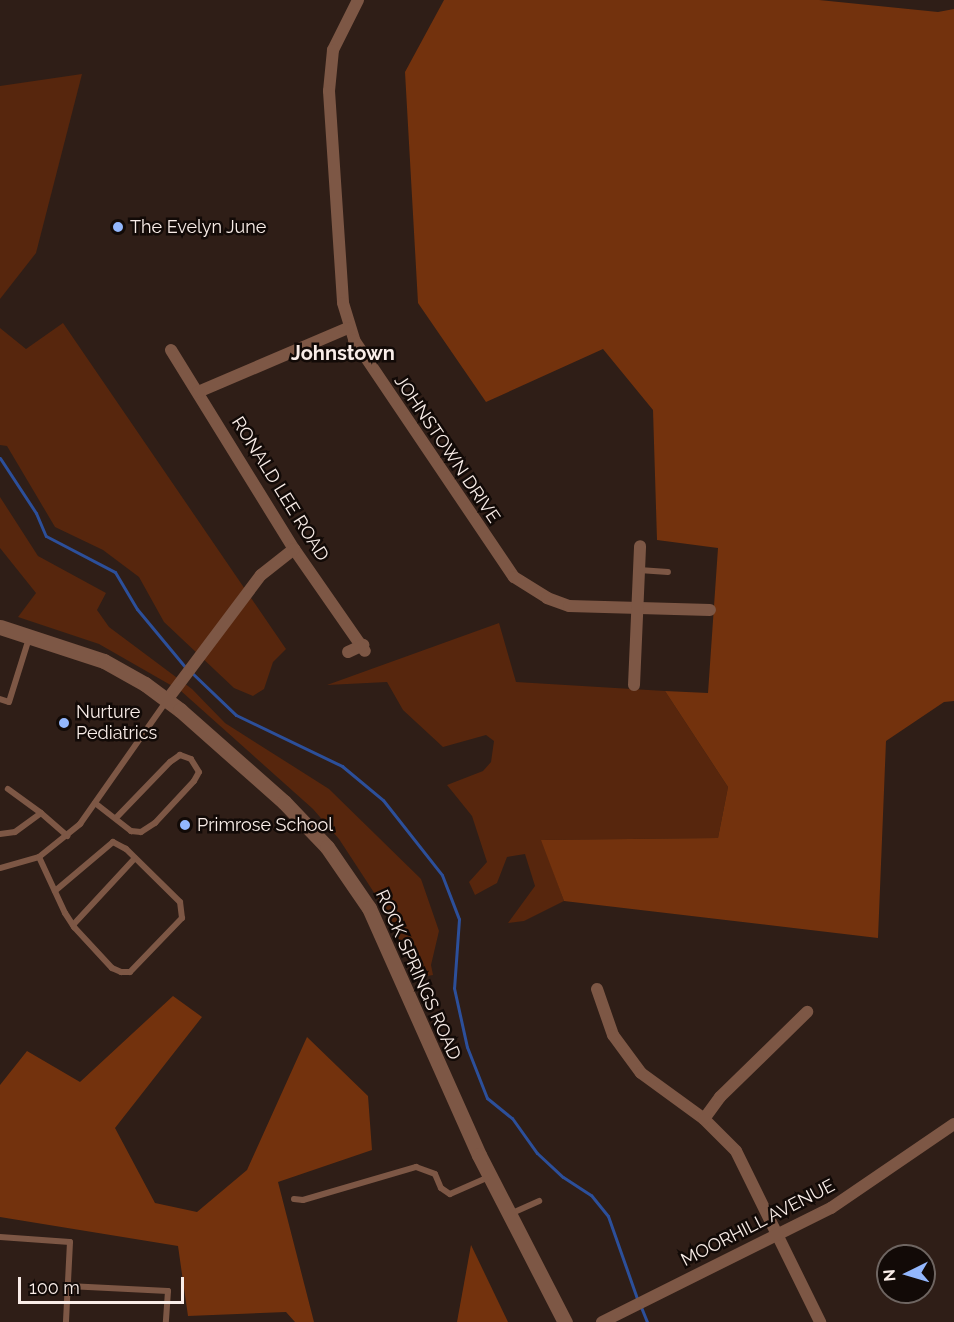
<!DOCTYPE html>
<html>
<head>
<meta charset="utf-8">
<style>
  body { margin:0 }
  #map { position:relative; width:954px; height:1322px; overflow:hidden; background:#2f1e17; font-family:Raleway,sans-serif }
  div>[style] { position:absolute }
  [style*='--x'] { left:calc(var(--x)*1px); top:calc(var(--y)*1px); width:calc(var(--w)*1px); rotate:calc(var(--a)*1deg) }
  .green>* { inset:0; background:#57260d }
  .forest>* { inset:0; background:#73320d }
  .stream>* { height:3px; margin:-1.5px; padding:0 1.5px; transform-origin:1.5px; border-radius:1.5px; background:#2c4f9a }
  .service>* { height:6px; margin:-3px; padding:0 3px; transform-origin:3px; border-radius:3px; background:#7d5745 }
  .minor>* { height:12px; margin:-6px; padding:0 6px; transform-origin:6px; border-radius:6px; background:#7d5745 }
  .tertiary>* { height:15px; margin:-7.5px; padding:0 7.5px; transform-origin:7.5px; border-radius:7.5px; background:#7d5745 }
  .dots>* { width:16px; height:16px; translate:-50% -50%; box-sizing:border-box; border:3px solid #120a07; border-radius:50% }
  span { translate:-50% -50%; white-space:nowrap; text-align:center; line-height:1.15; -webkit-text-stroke:5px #120a07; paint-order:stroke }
  .poi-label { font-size:18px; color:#f9ede8 }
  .left { translate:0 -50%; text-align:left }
  .street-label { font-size:18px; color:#f9ede8 }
  .neighbourhood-label { font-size:20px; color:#f9ede8; font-weight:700 }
  .north { position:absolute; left:876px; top:1244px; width:60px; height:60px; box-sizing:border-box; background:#120a07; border:2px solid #6e6561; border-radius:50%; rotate:265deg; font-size:16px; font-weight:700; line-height:24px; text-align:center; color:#f9ede8 }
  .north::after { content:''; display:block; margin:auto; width:21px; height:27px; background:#93b7fd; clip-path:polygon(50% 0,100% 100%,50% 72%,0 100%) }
  .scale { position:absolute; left:18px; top:1277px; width:166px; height:27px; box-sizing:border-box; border:3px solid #f9ede8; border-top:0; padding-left:8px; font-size:18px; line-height:21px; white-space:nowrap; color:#f9ede8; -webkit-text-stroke:4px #120a07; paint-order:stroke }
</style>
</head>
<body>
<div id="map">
  <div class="green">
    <div style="clip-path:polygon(82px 74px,36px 253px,0 299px,0 86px)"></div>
    <div style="clip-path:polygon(63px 323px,286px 649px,273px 662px,264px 689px,253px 696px,234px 688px,164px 622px,139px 577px,103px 550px,55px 527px,7px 446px,0 445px,0 328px,26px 349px)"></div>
    <div style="clip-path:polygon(0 497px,38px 556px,106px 593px,97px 610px,109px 627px,192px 689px,225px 723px,329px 789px,421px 879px,439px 931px,431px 965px,433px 975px,416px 978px,388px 914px,339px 839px,313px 809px,181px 691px,99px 644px,18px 617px,36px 593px,0 548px)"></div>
    <div style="clip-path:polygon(499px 623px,516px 682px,665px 691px,728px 787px,718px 838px,542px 840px,564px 901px,524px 921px,508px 923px,535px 886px,525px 854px,507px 857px,497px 883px,475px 895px,469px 882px,487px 862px,472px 816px,447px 785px,483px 771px,491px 762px,494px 741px,486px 735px,443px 747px,403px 710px,387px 682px,327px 685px)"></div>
  </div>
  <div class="forest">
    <div style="clip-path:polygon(444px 0,819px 0,938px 12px,954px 9px,954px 701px,944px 702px,886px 741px,878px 938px,564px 901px,541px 840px,718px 838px,728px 787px,665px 691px,708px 693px,718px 548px,657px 540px,653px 410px,603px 349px,486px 402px,418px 303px,405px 72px)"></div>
    <div style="clip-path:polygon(173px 996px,202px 1017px,115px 1128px,155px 1203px,197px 1212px,247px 1170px,307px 1037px,368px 1096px,372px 1150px,278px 1182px,314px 1322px,295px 1322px,286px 1312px,188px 1316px,178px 1246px,0 1217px,0 1085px,27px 1051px,80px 1082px)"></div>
    <div style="clip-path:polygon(471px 1245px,508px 1322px,457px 1322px)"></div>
  </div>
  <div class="stream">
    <div style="--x:0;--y:458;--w:66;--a:56.8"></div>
    <div style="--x:36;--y:513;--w:25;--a:67"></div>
    <div style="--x:46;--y:536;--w:78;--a:27.6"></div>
    <div style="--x:115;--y:572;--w:43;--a:59.3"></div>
    <div style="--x:137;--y:609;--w:77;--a:50.3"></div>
    <div style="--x:191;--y:672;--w:62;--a:43.7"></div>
    <div style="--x:236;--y:715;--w:118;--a:25.7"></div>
    <div style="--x:342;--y:766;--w:53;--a:39.7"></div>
    <div style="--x:383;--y:800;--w:95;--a:51.8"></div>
    <div style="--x:442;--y:875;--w:47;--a:68.9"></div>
    <div style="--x:459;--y:919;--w:69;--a:94.1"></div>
    <div style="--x:454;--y:988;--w:60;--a:77.6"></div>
    <div style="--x:467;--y:1047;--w:55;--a:68.6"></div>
    <div style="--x:487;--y:1098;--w:32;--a:39"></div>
    <div style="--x:512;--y:1118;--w:43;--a:54.5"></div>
    <div style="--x:537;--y:1153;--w:35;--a:43"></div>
    <div style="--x:563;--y:1177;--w:33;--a:33"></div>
    <div style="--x:591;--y:1195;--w:27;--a:51"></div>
    <div style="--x:608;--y:1216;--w:90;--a:70.6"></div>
    <div style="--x:641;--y:1307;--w:16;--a:68"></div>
  </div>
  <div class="service">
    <div style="--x:639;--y:570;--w:29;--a:4"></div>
    <div style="--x:0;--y:699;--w:9;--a:18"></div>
    <div style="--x:9;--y:702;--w:67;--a:-72.6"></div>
    <div style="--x:95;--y:803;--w:46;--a:37.9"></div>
    <div style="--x:131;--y:831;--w:10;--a:6"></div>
    <div style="--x:141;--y:832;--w:17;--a:-33"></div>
    <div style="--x:155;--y:823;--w:57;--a:-47.1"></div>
    <div style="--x:194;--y:781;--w:10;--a:-61"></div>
    <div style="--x:199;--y:772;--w:15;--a:-122"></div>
    <div style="--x:191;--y:759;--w:12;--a:-160"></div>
    <div style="--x:180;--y:755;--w:12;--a:145"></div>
    <div style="--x:170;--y:762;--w:78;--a:134"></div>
    <div style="--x:41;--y:813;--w:35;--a:41"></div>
    <div style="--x:0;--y:834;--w:15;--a:-8"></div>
    <div style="--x:15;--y:832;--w:32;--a:-36"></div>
    <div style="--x:41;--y:813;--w:41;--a:-144"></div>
    <div style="--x:39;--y:857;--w:62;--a:65.1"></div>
    <div style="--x:65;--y:913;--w:17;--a:57"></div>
    <div style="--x:74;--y:927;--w:56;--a:47.2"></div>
    <div style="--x:112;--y:968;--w:10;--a:24"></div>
    <div style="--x:121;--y:972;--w:9;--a:0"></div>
    <div style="--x:130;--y:972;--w:75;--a:-46.1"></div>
    <div style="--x:182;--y:918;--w:16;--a:-97"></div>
    <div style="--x:180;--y:902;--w:76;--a:-135.5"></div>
    <div style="--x:126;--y:849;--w:15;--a:-152"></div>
    <div style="--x:113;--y:842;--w:76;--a:139.8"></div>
    <div style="--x:0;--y:868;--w:41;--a:-15.8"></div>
    <div style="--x:39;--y:857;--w:53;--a:-38.8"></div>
    <div style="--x:80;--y:824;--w:151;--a:-54.9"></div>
    <div style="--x:73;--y:925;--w:91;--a:-47.2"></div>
    <div style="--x:294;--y:1199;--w:9;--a:6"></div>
    <div style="--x:303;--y:1200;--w:118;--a:-16.3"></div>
    <div style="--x:416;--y:1167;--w:20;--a:20"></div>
    <div style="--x:435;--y:1174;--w:15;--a:67"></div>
    <div style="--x:441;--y:1188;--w:11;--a:34"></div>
    <div style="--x:450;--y:1194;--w:43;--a:-23.6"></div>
    <div style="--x:510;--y:1214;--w:32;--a:-24"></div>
    <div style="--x:0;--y:1237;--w:70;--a:4.1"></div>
    <div style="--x:70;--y:1242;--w:80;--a:92.9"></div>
    <div style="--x:68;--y:1286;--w:100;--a:2.9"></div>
    <div style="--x:168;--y:1291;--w:31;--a:94"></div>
  </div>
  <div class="minor">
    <div style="--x:358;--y:0;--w:56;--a:116.6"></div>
    <div style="--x:333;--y:50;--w:41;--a:95.6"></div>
    <div style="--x:329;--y:91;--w:212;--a:86.2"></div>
    <div style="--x:343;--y:303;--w:39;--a:73"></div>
    <div style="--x:354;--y:340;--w:286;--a:56"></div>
    <div style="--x:514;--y:577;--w:39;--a:32"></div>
    <div style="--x:547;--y:598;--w:23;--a:20"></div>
    <div style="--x:569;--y:606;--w:141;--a:1.6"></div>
    <div style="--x:171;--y:350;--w:234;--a:58.3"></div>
    <div style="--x:294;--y:549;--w:124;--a:55.2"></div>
    <div style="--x:198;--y:392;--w:163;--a:-23.1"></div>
    <div style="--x:348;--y:652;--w:17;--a:-25"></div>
    <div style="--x:634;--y:685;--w:139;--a:-87.5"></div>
    <div style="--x:167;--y:700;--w:156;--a:-53.1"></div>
    <div style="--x:261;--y:575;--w:42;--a:-38.2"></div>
    <div style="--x:597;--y:989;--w:49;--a:70.8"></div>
    <div style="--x:613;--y:1035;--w:47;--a:53.6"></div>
    <div style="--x:641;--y:1073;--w:78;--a:36.1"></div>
    <div style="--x:704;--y:1119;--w:45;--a:45"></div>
    <div style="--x:736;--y:1151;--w:191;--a:63.8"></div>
    <div style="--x:704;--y:1119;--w:27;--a:-54"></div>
    <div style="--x:720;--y:1097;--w:122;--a:-44.3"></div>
    <div style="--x:602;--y:1322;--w:256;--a:-26.5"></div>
    <div style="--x:831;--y:1208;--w:149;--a:-34.3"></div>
  </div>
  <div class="tertiary">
    <div style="--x:0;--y:627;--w:109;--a:18.1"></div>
    <div style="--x:104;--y:661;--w:47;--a:29.3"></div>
    <div style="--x:145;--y:684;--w:44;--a:36.6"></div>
    <div style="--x:180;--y:710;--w:139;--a:41.5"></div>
    <div style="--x:284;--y:802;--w:62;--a:46.3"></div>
    <div style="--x:327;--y:847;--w:74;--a:55.5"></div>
    <div style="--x:369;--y:908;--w:270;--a:66"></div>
    <div style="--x:479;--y:1155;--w:188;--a:62.8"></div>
  </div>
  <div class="dots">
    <div style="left:118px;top:227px;background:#93b7fd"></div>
    <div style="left:64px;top:723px;background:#93b7fd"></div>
    <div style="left:185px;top:825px;background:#93b7fd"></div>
  </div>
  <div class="poi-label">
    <span class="left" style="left:130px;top:227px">The Evelyn June</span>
    <span class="left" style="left:76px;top:723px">Nurture<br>Pediatrics</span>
    <span class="left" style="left:197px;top:825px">Primrose School</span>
  </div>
  <div class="street-label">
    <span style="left:447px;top:449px;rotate:56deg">JOHNSTOWN DRIVE</span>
    <span style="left:280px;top:489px;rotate:58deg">RONALD LEE ROAD</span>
    <span style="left:418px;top:975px;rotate:66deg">ROCK SPRINGS ROAD</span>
    <span style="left:758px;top:1223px;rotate:-27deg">MOORHILL AVENUE</span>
  </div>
  <div class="neighbourhood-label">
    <span style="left:343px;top:353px">Johnstown</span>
  </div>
  <div class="north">N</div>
  <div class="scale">100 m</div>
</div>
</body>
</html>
